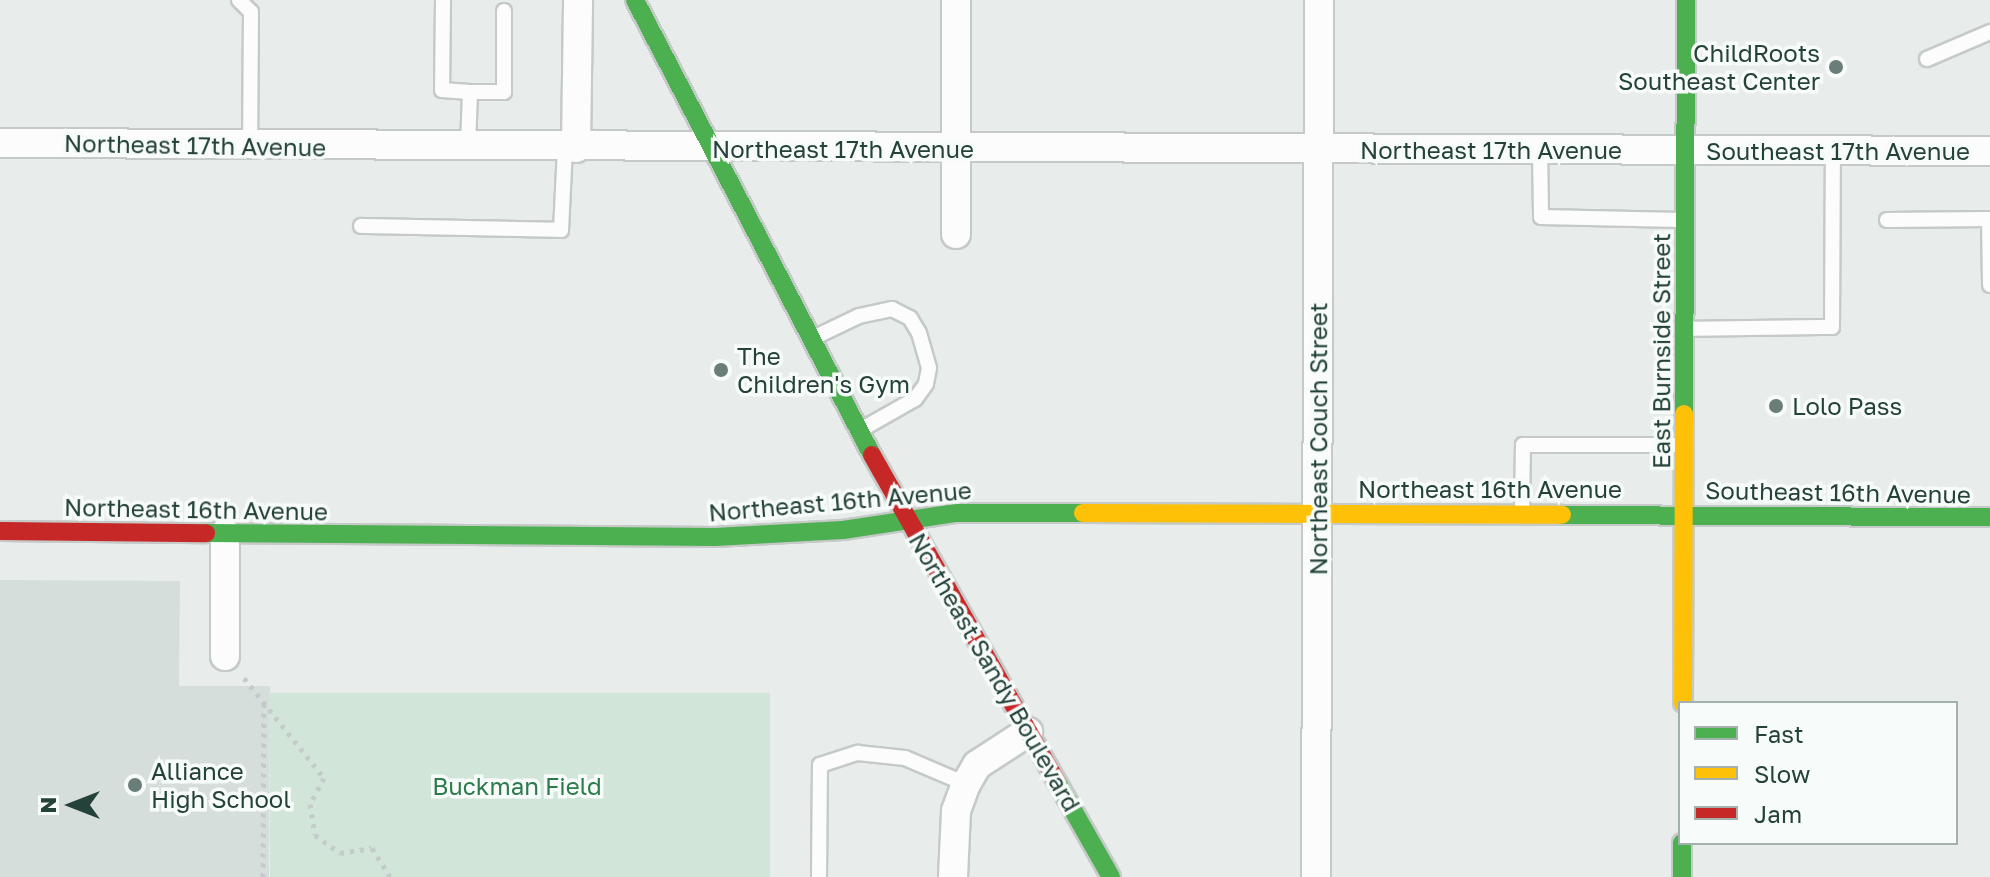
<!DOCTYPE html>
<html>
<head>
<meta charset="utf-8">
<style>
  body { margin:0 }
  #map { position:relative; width:1990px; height:877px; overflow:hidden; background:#e8edeb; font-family:"Golos Text",sans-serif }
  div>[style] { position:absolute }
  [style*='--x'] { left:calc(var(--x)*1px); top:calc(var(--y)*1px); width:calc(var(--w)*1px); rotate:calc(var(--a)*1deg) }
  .built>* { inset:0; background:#d6dedb }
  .green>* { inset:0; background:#d1e6d8; transform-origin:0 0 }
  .path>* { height:5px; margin-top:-2.5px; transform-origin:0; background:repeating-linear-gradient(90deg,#c3ccca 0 4px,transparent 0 10px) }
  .roads { filter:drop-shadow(2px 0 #c5cac8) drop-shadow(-2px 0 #c5cac8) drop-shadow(0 2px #c5cac8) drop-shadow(0 -2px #c5cac8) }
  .lane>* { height:14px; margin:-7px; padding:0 7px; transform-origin:7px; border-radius:7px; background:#fcfcfc }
  .street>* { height:28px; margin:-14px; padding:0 14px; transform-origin:14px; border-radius:14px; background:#fcfcfc }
  .fast>* { height:18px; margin:-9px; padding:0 9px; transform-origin:9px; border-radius:9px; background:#4caf50 }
  .slow>* { height:18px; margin:-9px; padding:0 9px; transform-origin:9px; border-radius:9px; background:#ffc107 }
  .jam>* { height:18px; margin:-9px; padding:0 9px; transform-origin:9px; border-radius:9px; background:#c62828 }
  .dots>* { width:22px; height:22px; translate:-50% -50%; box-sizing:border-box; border:4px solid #f7fbf9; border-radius:50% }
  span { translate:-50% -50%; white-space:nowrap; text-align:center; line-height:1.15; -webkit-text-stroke:7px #f7fbf9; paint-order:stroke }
  .poi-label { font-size:24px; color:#24423a }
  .right { translate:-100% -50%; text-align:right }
  .left { translate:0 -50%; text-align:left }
  .street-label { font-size:24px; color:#24423a }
  .park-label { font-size:24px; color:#2d7a4b }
  .legend { position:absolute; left:1678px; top:701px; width:280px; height:144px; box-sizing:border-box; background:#f7fbf9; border:2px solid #a3b1ad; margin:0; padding:10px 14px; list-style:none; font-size:24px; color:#24423a }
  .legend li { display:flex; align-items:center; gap:16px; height:40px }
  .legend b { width:40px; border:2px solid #a3b1ad }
  .north { position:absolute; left:32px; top:765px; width:80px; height:80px; -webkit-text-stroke:6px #f7fbf9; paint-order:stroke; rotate:270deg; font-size:22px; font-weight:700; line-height:32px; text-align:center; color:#24423a }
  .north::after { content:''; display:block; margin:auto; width:28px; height:36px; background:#24423a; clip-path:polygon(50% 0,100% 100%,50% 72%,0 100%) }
</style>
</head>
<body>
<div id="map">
  <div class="built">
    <div style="clip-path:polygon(0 580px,180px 581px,179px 686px,270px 686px,269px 877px,0 877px)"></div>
  </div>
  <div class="green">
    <div style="left:270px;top:693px;width:500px;height:184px"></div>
  </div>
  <div class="path">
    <div style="--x:244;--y:678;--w:128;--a:51.3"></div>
    <div style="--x:324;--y:778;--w:30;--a:118"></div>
    <div style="--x:310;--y:804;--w:31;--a:81"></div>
    <div style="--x:315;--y:835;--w:31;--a:36"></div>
    <div style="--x:340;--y:853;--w:32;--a:-9"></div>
    <div style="--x:372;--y:848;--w:34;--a:58"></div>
    <div style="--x:263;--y:877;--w:175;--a:-89.7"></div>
  </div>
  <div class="roads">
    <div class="lane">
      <div style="--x:239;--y:0;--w:17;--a:45"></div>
      <div style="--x:251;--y:12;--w:134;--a:90.4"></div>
      <div style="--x:443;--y:0;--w:90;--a:90.6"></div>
      <div style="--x:442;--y:90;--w:28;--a:4"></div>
      <div style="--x:470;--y:92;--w:55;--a:92.1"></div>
      <div style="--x:1927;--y:59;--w:69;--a:-23.2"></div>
      <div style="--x:470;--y:92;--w:34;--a:0"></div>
      <div style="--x:504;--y:92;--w:81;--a:-90"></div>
      <div style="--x:1540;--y:150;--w:67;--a:89.1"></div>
      <div style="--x:1541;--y:217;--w:140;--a:1.2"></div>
      <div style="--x:1887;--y:220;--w:102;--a:-0.6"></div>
      <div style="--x:1989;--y:219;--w:66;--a:89.1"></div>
      <div style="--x:361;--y:226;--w:200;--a:1.1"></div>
      <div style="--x:561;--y:230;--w:82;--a:-87.2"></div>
      <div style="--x:1685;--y:329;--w:147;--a:-0.8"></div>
      <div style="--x:1832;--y:327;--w:176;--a:-89.7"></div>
      <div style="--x:813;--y:338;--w:51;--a:-25.6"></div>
      <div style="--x:859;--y:316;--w:34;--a:-12"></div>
      <div style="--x:892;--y:309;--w:20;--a:27"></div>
      <div style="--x:910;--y:318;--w:17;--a:59"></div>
      <div style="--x:919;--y:333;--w:36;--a:74"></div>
      <div style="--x:929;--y:368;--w:16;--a:101"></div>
      <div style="--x:926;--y:384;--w:19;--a:126"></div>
      <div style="--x:915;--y:399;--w:61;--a:150.5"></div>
      <div style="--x:1522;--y:514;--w:69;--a:-89.2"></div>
      <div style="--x:1523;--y:445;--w:157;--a:0"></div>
      <div style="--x:819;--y:877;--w:112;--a:-89.5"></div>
      <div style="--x:820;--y:765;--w:40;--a:-18"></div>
      <div style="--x:858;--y:753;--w:47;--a:6.1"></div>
      <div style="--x:905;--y:758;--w:66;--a:23.1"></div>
    </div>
    <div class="street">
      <div style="--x:956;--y:0;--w:234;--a:90"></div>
      <div style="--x:0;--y:143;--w:1990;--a:0.23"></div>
      <div style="--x:576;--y:148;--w:148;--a:-89.2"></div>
      <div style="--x:225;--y:533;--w:123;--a:90"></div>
      <div style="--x:953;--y:877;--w:66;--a:-87.4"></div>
      <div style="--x:956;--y:811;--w:29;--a:-70"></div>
      <div style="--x:966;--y:784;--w:22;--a:-60"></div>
      <div style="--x:977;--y:765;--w:61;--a:-32.9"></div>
      <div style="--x:1316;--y:877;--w:877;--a:-89.8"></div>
    </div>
    <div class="fast">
      <div style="--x:635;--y:0;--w:513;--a:62.49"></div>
      <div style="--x:1684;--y:414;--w:414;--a:-89.7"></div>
      <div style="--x:1562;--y:515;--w:428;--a:0.3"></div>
      <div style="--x:206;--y:533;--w:509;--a:0.45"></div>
      <div style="--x:715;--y:537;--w:128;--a:-3.1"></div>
      <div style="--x:843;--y:530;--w:113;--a:-8.6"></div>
      <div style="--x:955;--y:513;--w:128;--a:0"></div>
      <div style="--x:1057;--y:782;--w:109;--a:60.4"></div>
      <div style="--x:1682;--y:843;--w:34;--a:90"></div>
    </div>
    <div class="slow">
      <div style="--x:1083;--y:513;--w:479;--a:0.2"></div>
      <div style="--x:1683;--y:703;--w:289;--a:-89.8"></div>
    </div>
    <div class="jam">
      <div style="--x:872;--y:455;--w:376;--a:60.5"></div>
      <div style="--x:0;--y:531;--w:206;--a:0.6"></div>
    </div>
  </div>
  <div class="dots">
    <div style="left:1836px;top:67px;background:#697e78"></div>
    <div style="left:721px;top:370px;background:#697e78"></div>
    <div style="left:1776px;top:406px;background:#697e78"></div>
    <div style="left:135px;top:785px;background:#697e78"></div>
  </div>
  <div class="poi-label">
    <span class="right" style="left:1820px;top:67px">ChildRoots<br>Southeast Center</span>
    <span class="left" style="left:737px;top:370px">The<br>Children's Gym</span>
    <span class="left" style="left:1792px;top:406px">Lolo Pass</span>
    <span class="left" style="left:151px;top:785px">Alliance<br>High School</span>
  </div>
  <div class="street-label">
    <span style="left:195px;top:145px;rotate:1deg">Northeast 17th Avenue</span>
    <span style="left:843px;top:149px">Northeast 17th Avenue</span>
    <span style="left:1491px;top:150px">Northeast 17th Avenue</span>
    <span style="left:1838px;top:151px">Southeast 17th Avenue</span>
    <span style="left:1661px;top:351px;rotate:-90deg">East Burnside Street</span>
    <span style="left:1318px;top:439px;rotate:-90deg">Northeast Couch Street</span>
    <span style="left:1490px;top:489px">Northeast 16th Avenue</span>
    <span style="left:1838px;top:492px;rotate:1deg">Southeast 16th Avenue</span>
    <span style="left:840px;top:501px;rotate:-5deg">Northeast 16th Avenue</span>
    <span style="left:196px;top:509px;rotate:1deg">Northeast 16th Avenue</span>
    <span style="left:995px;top:672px;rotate:60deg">Northeast Sandy Boulevard</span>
  </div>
  <div class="park-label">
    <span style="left:517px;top:786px">Buckman Field</span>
  </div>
  <ul class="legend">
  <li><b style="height:10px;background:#4caf50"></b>Fast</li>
  <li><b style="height:10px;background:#ffc107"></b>Slow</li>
  <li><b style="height:10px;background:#c62828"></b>Jam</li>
  </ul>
  <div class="north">N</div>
</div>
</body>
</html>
